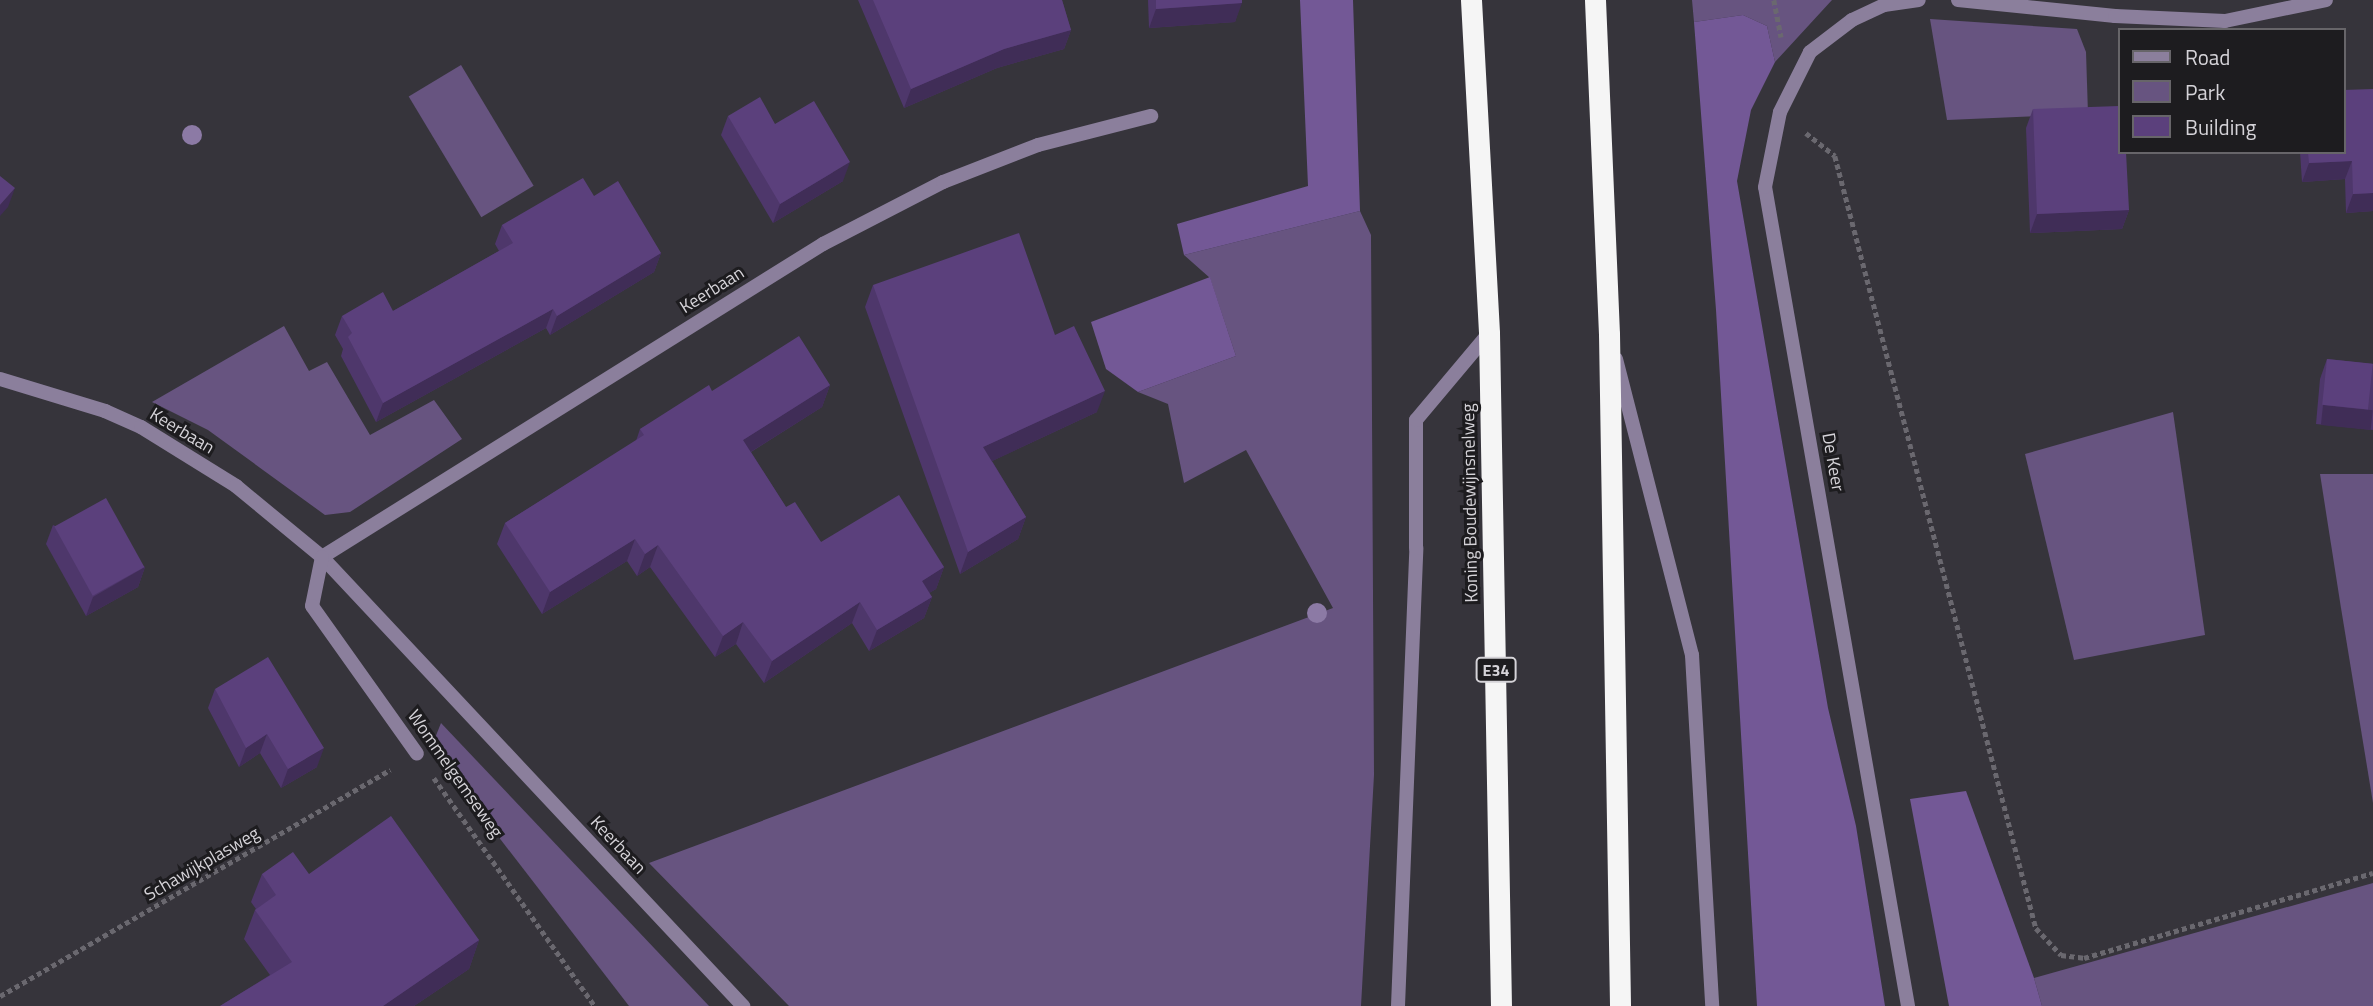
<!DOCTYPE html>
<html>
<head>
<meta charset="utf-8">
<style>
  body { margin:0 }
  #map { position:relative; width:2373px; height:1006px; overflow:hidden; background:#36343b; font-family:"Titillium Web",sans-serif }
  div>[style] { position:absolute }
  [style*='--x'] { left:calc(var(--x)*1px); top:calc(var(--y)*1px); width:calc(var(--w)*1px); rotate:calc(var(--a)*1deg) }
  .green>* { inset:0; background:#675480; transform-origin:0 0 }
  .forest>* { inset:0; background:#735896 }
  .path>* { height:4.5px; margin-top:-2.25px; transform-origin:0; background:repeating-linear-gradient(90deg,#6a686f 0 5px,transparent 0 8.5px) }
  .service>* { height:14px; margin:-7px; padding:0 7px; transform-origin:7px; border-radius:7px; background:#8b7f9c }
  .minor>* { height:14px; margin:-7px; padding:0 7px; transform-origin:7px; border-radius:7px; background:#8b7f9c }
  .motorway>* { height:21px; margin:-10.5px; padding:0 10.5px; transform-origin:10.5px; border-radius:10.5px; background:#f5f5f5 }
  .trees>* { width:20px; height:20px; margin:-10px; border-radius:50%; background:#8c7aa5 }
  .wall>* { inset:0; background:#4e376b }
  .shaded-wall>* { inset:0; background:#402d57; transform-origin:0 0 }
  .building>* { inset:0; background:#5b407c; transform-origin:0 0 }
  span { translate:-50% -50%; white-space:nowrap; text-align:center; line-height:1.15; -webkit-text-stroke:6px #1d1c1f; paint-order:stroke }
  .shield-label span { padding:2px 5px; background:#1d1c1f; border:2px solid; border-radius:5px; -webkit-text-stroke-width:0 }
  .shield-label { font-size:16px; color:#d5d3d8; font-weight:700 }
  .street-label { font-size:18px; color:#d5d3d8 }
  .legend { position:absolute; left:2118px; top:28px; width:228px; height:126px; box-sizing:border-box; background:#1d1c1f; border:2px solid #676569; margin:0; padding:9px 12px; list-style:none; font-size:21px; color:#d5d3d8 }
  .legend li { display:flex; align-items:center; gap:14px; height:35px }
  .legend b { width:35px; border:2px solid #676569 }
</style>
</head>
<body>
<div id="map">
  <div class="green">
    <div style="clip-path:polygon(1692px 0,1832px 0,1775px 62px,1767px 26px,1743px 15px,1694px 22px)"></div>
    <div style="clip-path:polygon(1930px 19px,2077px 29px,2086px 52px,2088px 114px,1947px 120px)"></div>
    <div style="left:461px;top:65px;width:141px;height:61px;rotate:59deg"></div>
    <div style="clip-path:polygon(1360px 211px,1371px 235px,1374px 775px,1361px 1006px,789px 1006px,649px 863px,1333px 608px,1246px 450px,1184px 483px,1168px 404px,1138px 392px,1236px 356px,1210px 278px,1184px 255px)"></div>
    <div style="clip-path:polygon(284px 326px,309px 371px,327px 362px,370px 435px,434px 400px,462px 439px,350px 512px,325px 515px,208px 430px,152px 402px)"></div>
    <div style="clip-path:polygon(2173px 412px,2205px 635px,2074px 660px,2025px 454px)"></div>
    <div style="clip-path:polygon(2320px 474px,2373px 474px,2373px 803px,2341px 608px)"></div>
    <div style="clip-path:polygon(441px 723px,709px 1006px,629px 1006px,474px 805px,435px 738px)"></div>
    <div style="clip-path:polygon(2373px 883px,2373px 1006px,2042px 1006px,2034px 978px)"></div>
  </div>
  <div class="forest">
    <div style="clip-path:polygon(1300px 0,1353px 0,1360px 211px,1184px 255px,1177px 224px,1308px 186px)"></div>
    <div style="clip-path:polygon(1743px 15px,1767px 26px,1775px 62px,1751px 110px,1737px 181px,1828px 708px,1856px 826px,1885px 1006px,1757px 1006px,1716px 310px,1694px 22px)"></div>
    <div style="clip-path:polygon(1210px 277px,1236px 356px,1138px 392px,1106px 369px,1091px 322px)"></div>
    <div style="clip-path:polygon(1966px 791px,2034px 978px,2042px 1006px,1949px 1006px,1910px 799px)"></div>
  </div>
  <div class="path">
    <div style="--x:1774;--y:0;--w:38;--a:79"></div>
    <div style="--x:1806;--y:133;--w:37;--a:38"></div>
    <div style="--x:1835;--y:156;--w:798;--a:75.41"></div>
    <div style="--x:2036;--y:928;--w:37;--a:47"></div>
    <div style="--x:2061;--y:955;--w:23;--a:7"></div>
    <div style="--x:2084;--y:958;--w:301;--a:-16.4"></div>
    <div style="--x:434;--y:778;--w:279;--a:54.8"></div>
    <div style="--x:0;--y:996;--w:451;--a:-30.1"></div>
  </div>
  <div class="service">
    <div style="--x:1616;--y:359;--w:306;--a:75.6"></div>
    <div style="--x:1692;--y:655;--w:352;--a:86.7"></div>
    <div style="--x:1398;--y:1006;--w:458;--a:-87.7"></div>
    <div style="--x:1416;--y:548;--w:128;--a:-90"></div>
    <div style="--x:1416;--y:420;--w:114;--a:-50"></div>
  </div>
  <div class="minor">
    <div style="--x:1958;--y:0;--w:158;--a:5.8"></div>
    <div style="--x:2115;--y:16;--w:110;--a:2.6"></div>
    <div style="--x:2225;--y:21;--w:103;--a:-11.7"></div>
    <div style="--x:0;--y:379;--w:110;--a:16.9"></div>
    <div style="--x:105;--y:411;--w:39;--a:24"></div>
    <div style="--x:141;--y:427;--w:112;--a:31.8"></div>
    <div style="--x:236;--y:486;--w:112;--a:39.5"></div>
    <div style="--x:322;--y:557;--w:616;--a:46.84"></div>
    <div style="--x:322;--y:557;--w:591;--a:-32"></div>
    <div style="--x:823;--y:244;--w:135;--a:-27.3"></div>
    <div style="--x:943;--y:182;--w:102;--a:-21.3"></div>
    <div style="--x:1038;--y:145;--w:117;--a:-14.4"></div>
    <div style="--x:322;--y:557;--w:50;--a:101.5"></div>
    <div style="--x:312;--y:606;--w:181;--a:54.6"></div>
    <div style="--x:1908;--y:1006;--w:831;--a:-99.9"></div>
    <div style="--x:1765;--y:187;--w:76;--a:-78.7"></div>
    <div style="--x:1780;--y:112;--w:67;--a:-63.4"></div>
    <div style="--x:1810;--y:52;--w:53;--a:-37.3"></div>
    <div style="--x:1852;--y:20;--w:35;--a:-25"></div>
    <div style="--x:1884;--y:5;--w:35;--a:-8"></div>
  </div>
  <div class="motorway">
    <div style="--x:1471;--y:0;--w:333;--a:86.9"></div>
    <div style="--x:1489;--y:333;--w:673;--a:88.98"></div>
    <div style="--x:1595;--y:0;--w:334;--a:87.6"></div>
    <div style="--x:1609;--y:334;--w:672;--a:89.06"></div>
  </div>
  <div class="trees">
    <div style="left:192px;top:135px"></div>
    <div style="left:1317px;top:613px"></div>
  </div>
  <div class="wall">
    <div style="clip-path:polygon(858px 0,1062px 0,1071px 30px,1064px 49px,997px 68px,904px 108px)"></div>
    <div style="clip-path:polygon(1148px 0,1242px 0,1235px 22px,1149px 28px)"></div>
    <div style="clip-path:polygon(2373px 89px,2373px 211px,2346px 213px,2345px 179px,2302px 182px,2300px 152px,2343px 152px)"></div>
    <div style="clip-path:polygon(2033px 109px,2129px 210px,2122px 229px,2030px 233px,2026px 128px)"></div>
    <div style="clip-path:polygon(728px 116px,775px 124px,843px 181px,773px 223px,721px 135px)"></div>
    <div style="clip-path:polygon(594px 196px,661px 253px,654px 272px,550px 335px,546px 328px,376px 422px,341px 356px,343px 349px,335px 335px,342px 316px,393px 311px,499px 251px,495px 244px,502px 225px)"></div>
    <div style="clip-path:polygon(873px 285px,1055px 335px,1097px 412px,992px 461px,1026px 517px,1018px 539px,960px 574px,865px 307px)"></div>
    <div style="clip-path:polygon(2327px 359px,2373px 364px,2373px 430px,2316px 424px,2320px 379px)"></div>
    <div style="clip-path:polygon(830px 385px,822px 407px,751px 452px,786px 507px,821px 542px,944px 567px,936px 589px,929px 593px,932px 597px,924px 618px,869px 651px,852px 623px,764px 683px,736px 644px,715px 657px,650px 567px,637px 576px,627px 561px,542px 614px,497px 544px,505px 523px,636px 441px,640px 429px,712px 391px)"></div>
    <div style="clip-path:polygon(53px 525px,145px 567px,138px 587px,86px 616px,46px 544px)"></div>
    <div style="clip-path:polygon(215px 689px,317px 767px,281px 788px,260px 753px,239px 767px,208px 708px)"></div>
    <div style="clip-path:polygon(262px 874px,309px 874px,479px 940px,469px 969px,414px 1006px,220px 1006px,270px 975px,244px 939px,255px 910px,256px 909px,251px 902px)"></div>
  </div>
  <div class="shaded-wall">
    <div style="clip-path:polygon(1242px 3px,1235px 22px,1149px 28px,1156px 9px)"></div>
    <div style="clip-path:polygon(1071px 30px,1064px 49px,997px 68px,904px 108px,911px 89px,1004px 49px)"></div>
    <div style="clip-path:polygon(2352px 161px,2345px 179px,2302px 182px,2309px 163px)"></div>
    <div style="clip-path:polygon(850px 162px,843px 181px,773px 223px,780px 204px)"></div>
    <div style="clip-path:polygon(15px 188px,8px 207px,0 216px,0 205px)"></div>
    <div style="clip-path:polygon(2373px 193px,2373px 211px,2346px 213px,2353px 194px)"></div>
    <div style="clip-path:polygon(2129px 210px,2122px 229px,2030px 233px,2037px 214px)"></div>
    <div style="clip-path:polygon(661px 253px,654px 272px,550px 335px,557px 316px)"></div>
    <div style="clip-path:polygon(553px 309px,546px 328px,376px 422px,383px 403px)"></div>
    <div style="clip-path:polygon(830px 385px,822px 407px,736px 461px,743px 440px)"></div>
    <div style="clip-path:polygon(1105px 391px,1097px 412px,975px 469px,983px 447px)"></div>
    <div style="left:2323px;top:405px;width:50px;height:20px;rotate:6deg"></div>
    <div style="clip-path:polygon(1026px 517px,1018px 539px,960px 574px,968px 552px)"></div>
    <div style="clip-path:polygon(635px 539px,627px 561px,542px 614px,550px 592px)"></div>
    <div style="clip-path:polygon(658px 545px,650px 567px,637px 576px,645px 554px)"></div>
    <div style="clip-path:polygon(145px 567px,138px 587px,86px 616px,93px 597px)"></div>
    <div style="clip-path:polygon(944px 567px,936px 589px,914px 602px,922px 581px)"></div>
    <div style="clip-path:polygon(932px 597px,924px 618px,869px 651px,877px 630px)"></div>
    <div style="clip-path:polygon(860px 602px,852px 623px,764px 683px,772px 661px)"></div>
    <div style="clip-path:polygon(743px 622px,736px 644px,715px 657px,723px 636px)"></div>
    <div style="clip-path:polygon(267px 734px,260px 753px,239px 767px,246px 748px)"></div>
    <div style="clip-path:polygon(324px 748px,317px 767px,281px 788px,288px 769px)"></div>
    <div style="clip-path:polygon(479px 940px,469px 969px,414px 1006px,383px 1006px)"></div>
  </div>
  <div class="building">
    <div style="clip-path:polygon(873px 0,1062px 0,1071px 30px,1004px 49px,911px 89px)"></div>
    <div style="clip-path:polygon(1156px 0,1242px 0,1242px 3px,1156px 9px)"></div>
    <div style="clip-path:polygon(2373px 89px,2373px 193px,2353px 194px,2352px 161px,2309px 163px,2308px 152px,2343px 152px,2343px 90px)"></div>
    <div style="clip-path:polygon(760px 97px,775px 124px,814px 101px,850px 162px,780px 204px,728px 116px)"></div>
    <div style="clip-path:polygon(2119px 106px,2119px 152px,2126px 152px,2129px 210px,2037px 214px,2033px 109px)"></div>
    <div style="clip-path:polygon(0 176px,15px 188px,0 205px)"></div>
    <div style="clip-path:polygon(583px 178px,594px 196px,618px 181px,661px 253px,557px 316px,553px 309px,383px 403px,348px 337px,352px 333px,342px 316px,383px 292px,393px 311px,513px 243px,502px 225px)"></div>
    <div style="clip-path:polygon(1019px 233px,1055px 335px,1074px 326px,1105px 391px,983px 447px,1026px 517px,968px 552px,873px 285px)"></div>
    <div style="clip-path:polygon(799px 336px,830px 385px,743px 440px,786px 507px,795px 502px,821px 542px,899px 495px,944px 567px,922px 581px,932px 597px,877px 630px,860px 602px,772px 661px,743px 622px,723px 636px,658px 545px,645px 554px,635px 539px,550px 592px,505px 523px,644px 435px,640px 429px,709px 385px,712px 391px)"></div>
    <div style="left:2327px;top:359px;width:46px;height:46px;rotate:6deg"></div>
    <div style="left:106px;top:498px;width:79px;height:59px;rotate:61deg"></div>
    <div style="clip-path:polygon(268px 657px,324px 748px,288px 769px,267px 734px,246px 748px,215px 689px)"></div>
    <div style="clip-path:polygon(391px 816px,479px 940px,383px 1006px,220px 1006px,292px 962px,255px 910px,276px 895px,262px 874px,293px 852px,309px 874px)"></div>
  </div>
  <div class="shield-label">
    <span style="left:1496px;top:670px">E34</span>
  </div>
  <div class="street-label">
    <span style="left:712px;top:290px;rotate:-32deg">Keerbaan</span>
    <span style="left:182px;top:431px;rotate:31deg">Keerbaan</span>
    <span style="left:1833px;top:462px;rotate:80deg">De Keer</span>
    <span style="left:1470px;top:503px;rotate:-91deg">Koning Boudewijnsnelweg</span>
    <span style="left:455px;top:774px;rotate:55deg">Wommelgemseweg</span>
    <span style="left:618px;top:845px;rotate:47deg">Keerbaan</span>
    <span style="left:202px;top:864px;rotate:-30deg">Schawijkplasweg</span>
  </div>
  <ul class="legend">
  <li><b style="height:9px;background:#8b7f9c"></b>Road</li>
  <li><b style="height:19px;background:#675480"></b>Park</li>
  <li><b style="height:19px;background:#5b407c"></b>Building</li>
  </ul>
</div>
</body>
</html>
